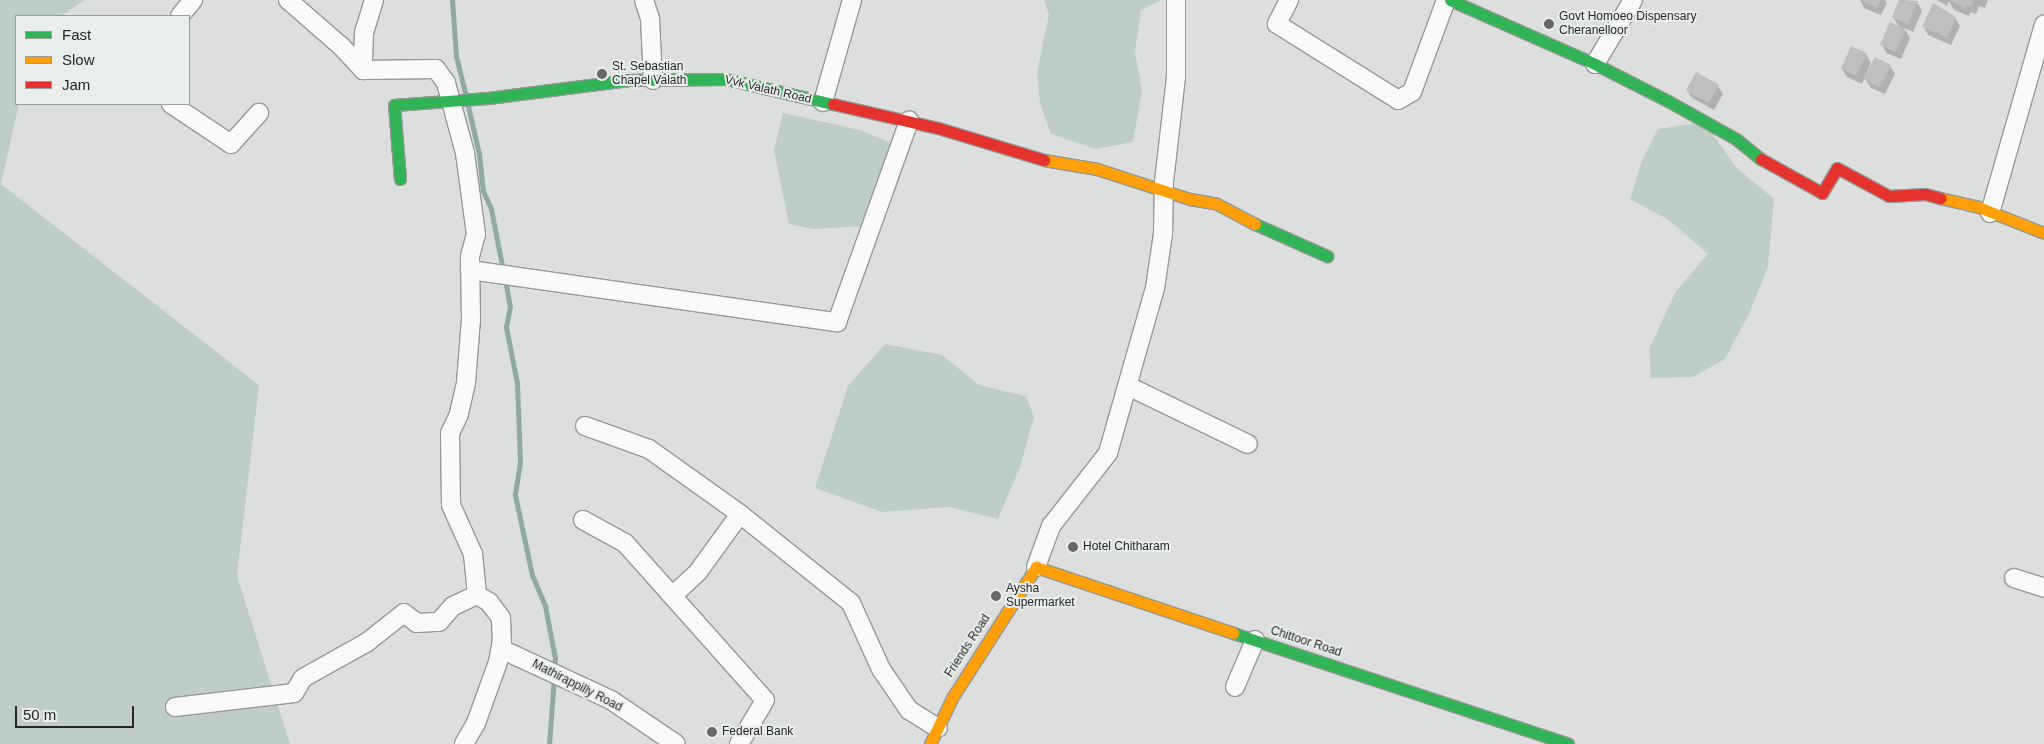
<!DOCTYPE html>
<html>
<head>
<meta charset="utf-8">
<style>
  body { margin:0 }
  #map { position:relative; width:2044px; height:744px; overflow:hidden; background:#dddfde; font-family:Arial,sans-serif }
  div>[style] { position:absolute }
  [style*='--x'] { left:calc(var(--x)*1px); top:calc(var(--y)*1px); width:calc(var(--w)*1px); rotate:calc(var(--a)*1deg) }
  .green>* { inset:0; background:#bfcdc7 }
  .shadow>* { inset:0; background:#0003 }
  .stream>* { height:5px; margin:-2.5px; padding:0 2.5px; transform-origin:2.5px; border-radius:2.5px; background:#8faaa1 }
  .building>* { inset:0; background:#bec0bf; transform-origin:0 0 }
  .roads { filter:drop-shadow(1px 0 #979998) drop-shadow(-1px 0 #979998) drop-shadow(0 1px #979998) drop-shadow(0 -1px #979998) }
  .street>* { height:18px; margin:-9px; padding:0 9px; transform-origin:9px; border-radius:9px; background:#fafafa }
  .fast>* { height:11px; margin:-5.5px; padding:0 5.5px; transform-origin:5.5px; border-radius:5.5px; background:#30b455 }
  .slow>* { height:11px; margin:-5.5px; padding:0 5.5px; transform-origin:5.5px; border-radius:5.5px; background:#ff9f0a }
  .jam>* { height:11px; margin:-5.5px; padding:0 5.5px; transform-origin:5.5px; border-radius:5.5px; background:#e5322d }
  .dots>* { width:14px; height:14px; translate:-50% -50%; box-sizing:border-box; border:2px solid #e9edec; border-radius:50% }
  span { translate:-50% -50%; white-space:nowrap; text-align:center; line-height:1.15; -webkit-text-stroke:4px #e9edec; paint-order:stroke }
  .poi-label { font-size:12px; color:#262827 }
  .left { translate:0 -50%; text-align:left }
  .street-label { font-size:12px; color:#262827 }
  .legend { position:absolute; left:15px; top:15px; width:175px; height:90px; box-sizing:border-box; background:#e9edec; border:1px solid #9b9e9d; margin:0; padding:6px 9px; list-style:none; font-size:15px; color:#262827 }
  .legend li { display:flex; align-items:center; gap:10px; height:25px }
  .legend b { width:25px; border:1px solid #9b9e9d }
  .scale { position:absolute; left:15px; top:706px; width:119px; height:22px; box-sizing:border-box; border:2px solid #262827; border-top:0; padding-left:6px; font-size:15px; line-height:18px; white-space:nowrap; color:#262827; -webkit-text-stroke:4px #e9edec; paint-order:stroke }
</style>
</head>
<body>
<div id="map">
  <div class="green">
    <div style="clip-path:polygon(0 0,85px 0,61px 16px,16px 16px,16px 104px,19px 104px,1px 184px,259px 385px,237px 576px,290px 744px,0 744px)"></div>
    <div style="clip-path:polygon(1044px 0,1161px 0,1141px 10px,1135px 51px,1142px 91px,1133px 142px,1096px 149px,1051px 134px,1040px 103px,1037px 72px,1049px 15px)"></div>
    <div style="clip-path:polygon(783px 113px,860px 130px,889px 142px,896px 158px,866px 226px,813px 229px,789px 224px,774px 150px)"></div>
    <div style="clip-path:polygon(1704px 122px,1736px 167px,1774px 199px,1768px 267px,1749px 314px,1725px 359px,1693px 377px,1651px 378px,1649px 349px,1676px 291px,1708px 254px,1669px 220px,1630px 199px,1642px 161px,1658px 129px)"></div>
    <div style="clip-path:polygon(885px 344px,942px 355px,979px 385px,1026px 396px,1034px 417px,1020px 467px,998px 519px,949px 507px,882px 512px,815px 488px,848px 386px)"></div>
  </div>
  <div class="shadow">
    <div style="clip-path:polygon(1860px 0,1885px 0,1887px 3px,1881px 15px,1864px 8px)"></div>
    <div style="clip-path:polygon(1901px 0,1917px 2px,1922px 11px,1913px 32px,1904px 28px,1910px 38px,1901px 59px,1886px 53px,1882px 44px,1899px 27px,1893px 17px)"></div>
    <div style="clip-path:polygon(1937px 0,1988px 0,1985px 8px,1979px 6px,1976px 14px,1971px 12px,1969px 16px,1954px 10px,1949px 1px,1947px 6px)"></div>
    <div style="clip-path:polygon(1955px 17px,1960px 26px,1951px 45px,1928px 35px,1924px 27px)"></div>
    <div style="clip-path:polygon(1866px 54px,1871px 63px,1862px 84px,1847px 77px,1842px 69px)"></div>
    <div style="clip-path:polygon(1890px 66px,1895px 74px,1885px 94px,1871px 88px,1866px 80px)"></div>
    <div style="clip-path:polygon(1718px 86px,1723px 94px,1714px 110px,1692px 98px,1687px 90px)"></div>
  </div>
  <div class="stream">
    <div style="--x:452;--y:0;--w:56;--a:85.9"></div>
    <div style="--x:456;--y:56;--w:38;--a:76"></div>
    <div style="--x:468;--y:106;--w:49;--a:77.1"></div>
    <div style="--x:479;--y:154;--w:37;--a:84"></div>
    <div style="--x:483;--y:191;--w:20;--a:66"></div>
    <div style="--x:491;--y:209;--w:63;--a:79"></div>
    <div style="--x:505;--y:279;--w:27;--a:80"></div>
    <div style="--x:510;--y:306;--w:21;--a:101"></div>
    <div style="--x:506;--y:327;--w:57;--a:78.9"></div>
    <div style="--x:517;--y:383;--w:79;--a:87.8"></div>
    <div style="--x:520;--y:462;--w:33;--a:99"></div>
    <div style="--x:515;--y:495;--w:82;--a:78"></div>
    <div style="--x:532;--y:575;--w:34;--a:67"></div>
    <div style="--x:545;--y:606;--w:53;--a:79.1"></div>
    <div style="--x:555;--y:658;--w:12;--a:95"></div>
    <div style="--x:549;--y:744;--w:66;--a:-85.7"></div>
  </div>
  <div class="building">
    <div style="clip-path:polygon(1859px 0,1880px 0,1877px 8px)"></div>
    <div style="clip-path:polygon(1899px 0,1918px 1px,1908px 24px,1892px 17px)"></div>
    <div style="clip-path:polygon(1949px 0,1974px 0,1972px 7px,1966px 5px,1965px 8px)"></div>
    <div style="clip-path:polygon(1933px 3px,1956px 17px,1947px 38px,1922px 27px)"></div>
    <div style="left:1890px;top:22px;width:17px;height:25px;rotate:24deg"></div>
    <div style="left:1851px;top:46px;width:17px;height:25px;rotate:24deg"></div>
    <div style="left:1875px;top:57px;width:18px;height:25px;rotate:27deg"></div>
    <div style="left:1696px;top:72px;width:26px;height:21px;rotate:29deg"></div>
  </div>
  <div class="roads">
    <div class="street">
      <div style="--x:288;--y:0;--w:70;--a:41"></div>
      <div style="--x:341;--y:46;--w:33;--a:47"></div>
      <div style="--x:374;--y:0;--w:34;--a:107"></div>
      <div style="--x:364;--y:32;--w:38;--a:92"></div>
      <div style="--x:363;--y:70;--w:73;--a:-0.8"></div>
      <div style="--x:436;--y:69;--w:17;--a:54"></div>
      <div style="--x:446;--y:83;--w:73;--a:74.8"></div>
      <div style="--x:465;--y:153;--w:82;--a:82.3"></div>
      <div style="--x:476;--y:234;--w:24;--a:105"></div>
      <div style="--x:470;--y:257;--w:62;--a:89.1"></div>
      <div style="--x:471;--y:319;--w:64;--a:94.5"></div>
      <div style="--x:466;--y:383;--w:32;--a:103"></div>
      <div style="--x:459;--y:414;--w:21;--a:115"></div>
      <div style="--x:450;--y:433;--w:72;--a:89.2"></div>
      <div style="--x:451;--y:505;--w:54;--a:65.8"></div>
      <div style="--x:473;--y:554;--w:41;--a:84.4"></div>
      <div style="--x:644;--y:0;--w:20;--a:72"></div>
      <div style="--x:650;--y:19;--w:61;--a:87.2"></div>
      <div style="--x:1289;--y:0;--w:27;--a:117"></div>
      <div style="--x:1277;--y:24;--w:143;--a:32.1"></div>
      <div style="--x:1398;--y:100;--w:16;--a:-30"></div>
      <div style="--x:1412;--y:92;--w:98;--a:-69.7"></div>
      <div style="--x:180;--y:16;--w:21;--a:-51"></div>
      <div style="--x:1595;--y:64;--w:74;--a:-59.3"></div>
      <div style="--x:823;--y:102;--w:106;--a:-74.1"></div>
      <div style="--x:171;--y:104;--w:72;--a:33.7"></div>
      <div style="--x:231;--y:144;--w:42;--a:-47.9"></div>
      <div style="--x:1990;--y:213;--w:196;--a:-74"></div>
      <div style="--x:470;--y:270;--w:371;--a:8.1"></div>
      <div style="--x:837;--y:322;--w:214;--a:-70.3"></div>
      <div style="--x:1128;--y:386;--w:133;--a:25.8"></div>
      <div style="--x:585;--y:426;--w:68;--a:19.8"></div>
      <div style="--x:649;--y:449;--w:112;--a:35.5"></div>
      <div style="--x:740;--y:514;--w:72;--a:125.9"></div>
      <div style="--x:698;--y:572;--w:34;--a:137"></div>
      <div style="--x:740;--y:514;--w:142;--a:38.7"></div>
      <div style="--x:851;--y:603;--w:72;--a:65.6"></div>
      <div style="--x:881;--y:669;--w:50;--a:55.7"></div>
      <div style="--x:909;--y:710;--w:34;--a:32"></div>
      <div style="--x:583;--y:520;--w:48;--a:28.7"></div>
      <div style="--x:625;--y:543;--w:210;--a:48.3"></div>
      <div style="--x:765;--y:700;--w:51;--a:120.6"></div>
      <div style="--x:1036;--y:567;--w:44;--a:-69.9"></div>
      <div style="--x:1051;--y:526;--w:93;--a:-52"></div>
      <div style="--x:1108;--y:453;--w:172;--a:-74.1"></div>
      <div style="--x:1155;--y:288;--w:55;--a:-81.6"></div>
      <div style="--x:1163;--y:234;--w:52;--a:-88.9"></div>
      <div style="--x:1164;--y:182;--w:106;--a:-83.5"></div>
      <div style="--x:1176;--y:77;--w:77;--a:-90"></div>
      <div style="--x:2014;--y:578;--w:32;--a:18"></div>
      <div style="--x:501;--y:649;--w:121;--a:24.9"></div>
      <div style="--x:611;--y:700;--w:78;--a:34.1"></div>
      <div style="--x:1235;--y:687;--w:51;--a:-66.9"></div>
      <div style="--x:175;--y:707;--w:120;--a:-6.7"></div>
      <div style="--x:294;--y:693;--w:17;--a:-59"></div>
      <div style="--x:303;--y:678;--w:72;--a:-29.1"></div>
      <div style="--x:366;--y:643;--w:48;--a:-38.3"></div>
      <div style="--x:404;--y:613;--w:16;--a:38"></div>
      <div style="--x:417;--y:623;--w:22;--a:-3"></div>
      <div style="--x:439;--y:622;--w:21;--a:-49"></div>
      <div style="--x:453;--y:606;--w:26;--a:-25"></div>
      <div style="--x:477;--y:595;--w:14;--a:30"></div>
      <div style="--x:489;--y:602;--w:20;--a:53"></div>
      <div style="--x:501;--y:618;--w:23;--a:88"></div>
      <div style="--x:502;--y:641;--w:21;--a:101"></div>
      <div style="--x:498;--y:662;--w:65;--a:109.8"></div>
      <div style="--x:476;--y:723;--w:24;--a:120"></div>
    </div>
    <div class="fast">
      <div style="--x:1450;--y:0;--w:158;--a:23.8"></div>
      <div style="--x:1595;--y:64;--w:82;--a:26.9"></div>
      <div style="--x:1668;--y:101;--w:78;--a:29.2"></div>
      <div style="--x:1736;--y:139;--w:32;--a:39"></div>
      <div style="--x:400;--y:179;--w:74;--a:-94.6"></div>
      <div style="--x:394;--y:105;--w:94;--a:-4.3"></div>
      <div style="--x:488;--y:98;--w:142;--a:-7.3"></div>
      <div style="--x:629;--y:80;--w:97;--a:-0.6"></div>
      <div style="--x:726;--y:79;--w:110;--a:13.2"></div>
      <div style="--x:1255;--y:224;--w:79;--a:24"></div>
      <div style="--x:1233;--y:633;--w:353;--a:18.3"></div>
    </div>
    <div class="slow">
      <div style="--x:1044;--y:160;--w:54;--a:9.6"></div>
      <div style="--x:1097;--y:169;--w:98;--a:17.9"></div>
      <div style="--x:1190;--y:199;--w:27;--a:10"></div>
      <div style="--x:1217;--y:204;--w:43;--a:27.8"></div>
      <div style="--x:1940;--y:198;--w:37;--a:13"></div>
      <div style="--x:1976;--y:206;--w:73;--a:21.7"></div>
      <div style="--x:930;--y:744;--w:51;--a:-64.4"></div>
      <div style="--x:952;--y:698;--w:156;--a:-57.3"></div>
      <div style="--x:1036;--y:567;--w:208;--a:18.5"></div>
    </div>
    <div class="jam">
      <div style="--x:833;--y:104;--w:108;--a:12.9"></div>
      <div style="--x:938;--y:128;--w:111;--a:16.8"></div>
      <div style="--x:1761;--y:159;--w:70;--a:29.1"></div>
      <div style="--x:1822;--y:193;--w:29;--a:-59"></div>
      <div style="--x:1837;--y:168;--w:59;--a:28.3"></div>
      <div style="--x:1889;--y:196;--w:36;--a:-3"></div>
      <div style="--x:1925;--y:194;--w:16;--a:15"></div>
    </div>
  </div>
  <div class="dots">
    <div style="left:1549px;top:24px;background:#666867"></div>
    <div style="left:602px;top:74px;background:#666867"></div>
    <div style="left:1073px;top:547px;background:#666867"></div>
    <div style="left:996px;top:596px;background:#666867"></div>
    <div style="left:712px;top:732px;background:#666867"></div>
  </div>
  <div class="poi-label">
    <span class="left" style="left:1559px;top:24px">Govt Homoeo Dispensary<br>Cheranelloor</span>
    <span class="left" style="left:612px;top:74px">St. Sebastian<br>Chapel Valath</span>
    <span class="left" style="left:1083px;top:547px">Hotel Chitharam</span>
    <span class="left" style="left:1006px;top:596px">Aysha<br>Supermarket</span>
    <span class="left" style="left:722px;top:732px">Federal Bank</span>
  </div>
  <div class="street-label">
    <span style="left:768px;top:90px;rotate:13deg">Vvk Valath Road</span>
    <span style="left:1306px;top:642px;rotate:18deg">Chittoor Road</span>
    <span style="left:968px;top:646px;rotate:-57deg">Friends Road</span>
    <span style="left:577px;top:686px;rotate:27deg">Mathirappilly Road</span>
  </div>
  <ul class="legend">
  <li><b style="height:6px;background:#30b455"></b>Fast</li>
  <li><b style="height:6px;background:#ff9f0a"></b>Slow</li>
  <li><b style="height:6px;background:#e5322d"></b>Jam</li>
  </ul>
  <div class="scale">50 m</div>
</div>
</body>
</html>
